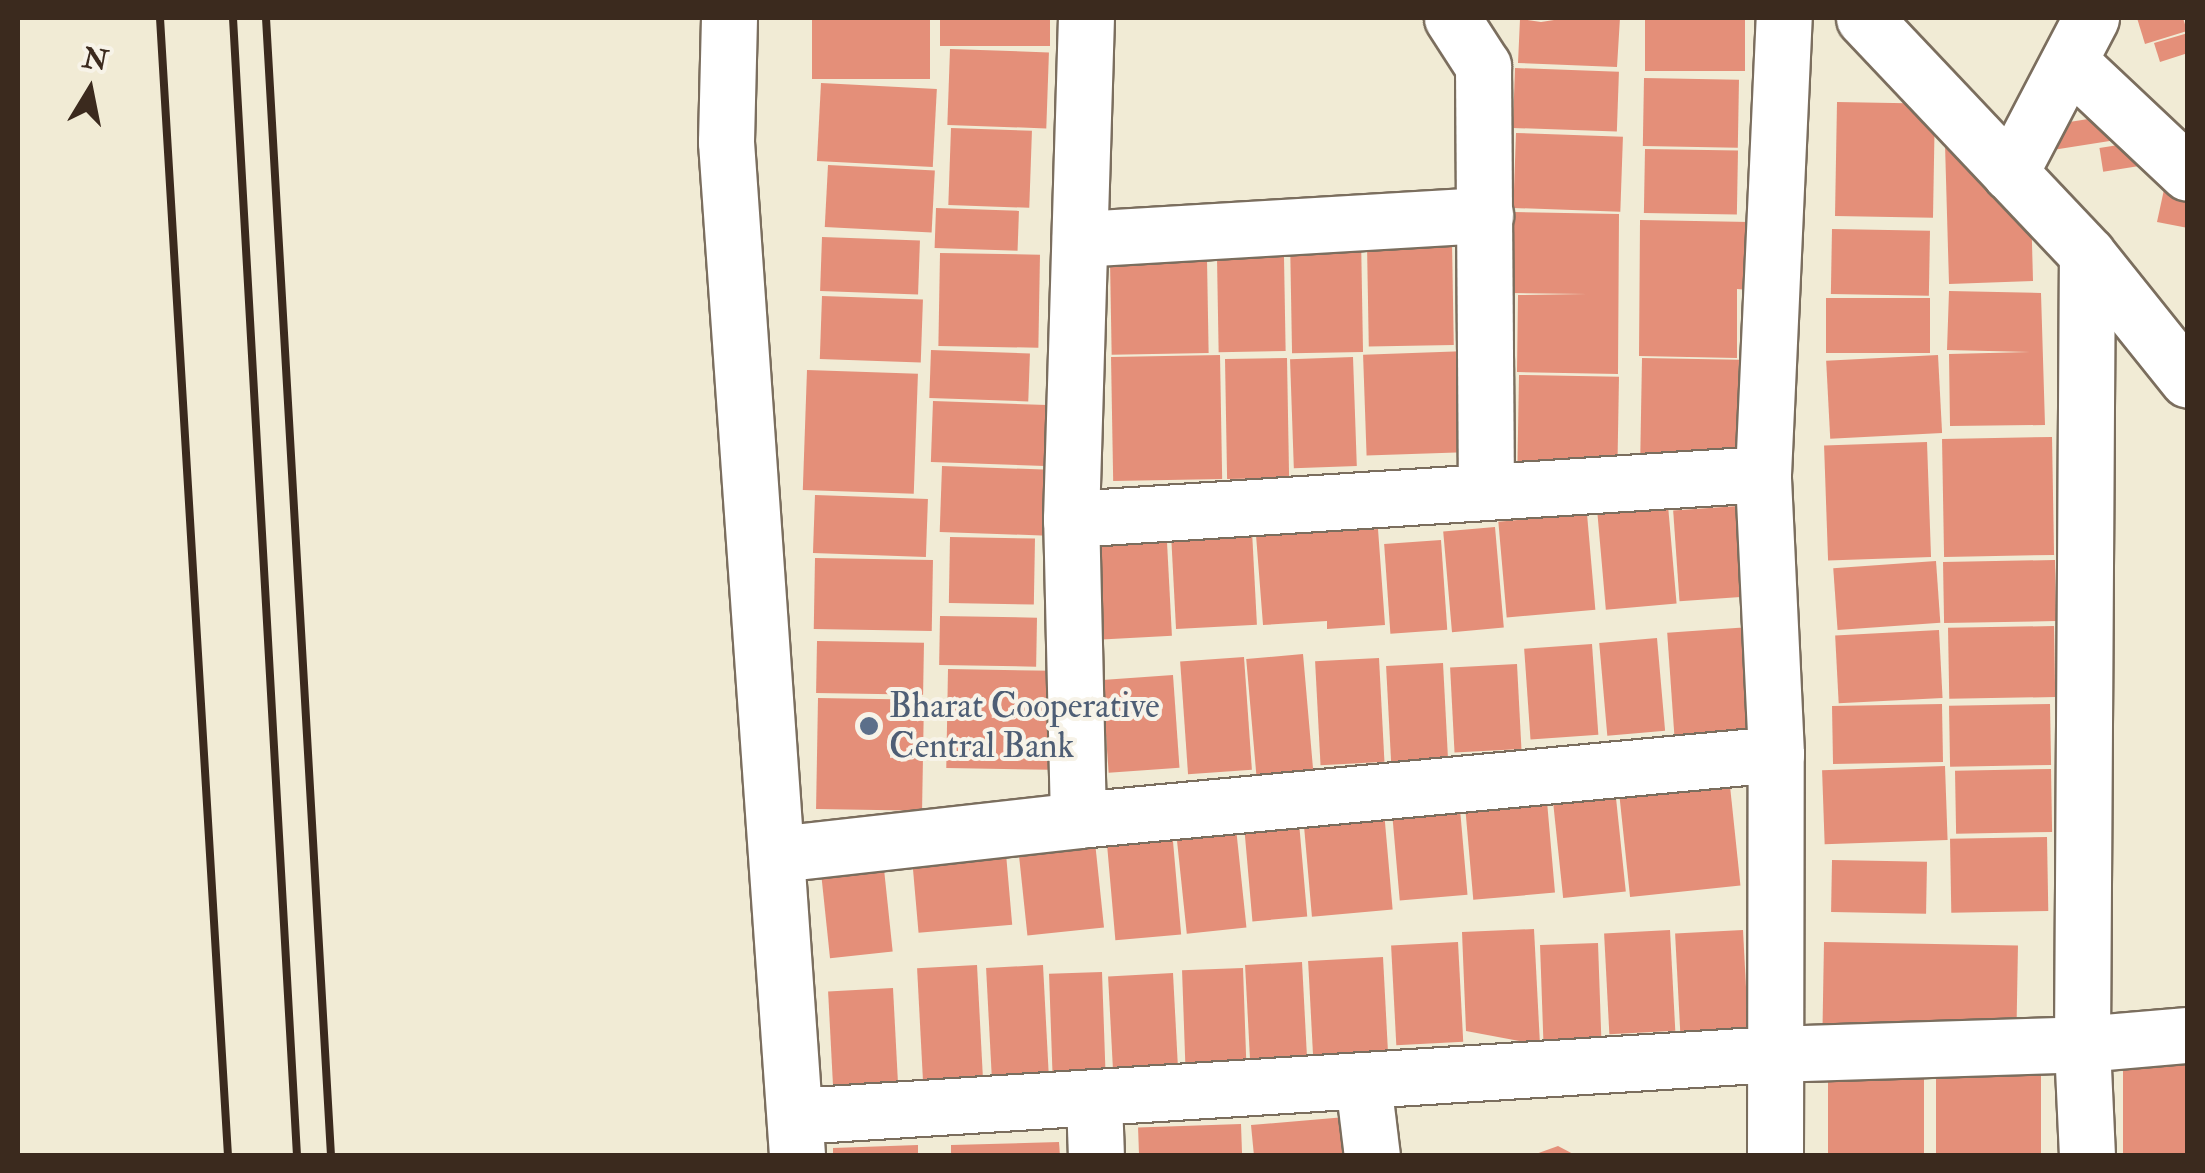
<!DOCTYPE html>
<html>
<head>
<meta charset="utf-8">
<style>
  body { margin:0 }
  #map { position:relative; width:2205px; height:1173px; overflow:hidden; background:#f1ebd5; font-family:"IM FELL Double Pica",serif }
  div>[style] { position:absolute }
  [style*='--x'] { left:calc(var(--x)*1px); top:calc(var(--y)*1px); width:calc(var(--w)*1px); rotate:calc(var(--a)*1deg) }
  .building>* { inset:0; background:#e48f79; transform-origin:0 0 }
  .roads { filter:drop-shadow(2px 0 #7b6e5e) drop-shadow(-2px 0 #7b6e5e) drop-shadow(0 2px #7b6e5e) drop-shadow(0 -2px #7b6e5e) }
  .street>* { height:55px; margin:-27.5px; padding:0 27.5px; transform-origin:27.5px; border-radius:27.5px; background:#fff }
  .rail>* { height:8px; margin:-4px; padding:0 4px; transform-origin:4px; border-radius:4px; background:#3b2a1e }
  .dots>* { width:28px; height:28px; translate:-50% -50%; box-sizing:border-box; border:5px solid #f7f3e8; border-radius:50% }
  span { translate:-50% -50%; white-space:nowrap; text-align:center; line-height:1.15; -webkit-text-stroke:8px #f7f3e8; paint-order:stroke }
  .service-label { font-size:35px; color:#4e5e75 }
  .left { translate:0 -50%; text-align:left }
  .frame { position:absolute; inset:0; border:20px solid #3b2a1e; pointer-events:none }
  .north { position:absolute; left:40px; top:40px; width:100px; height:100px; -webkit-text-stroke:8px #f7f3e8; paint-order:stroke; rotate:10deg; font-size:28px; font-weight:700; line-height:40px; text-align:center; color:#3b2a1e }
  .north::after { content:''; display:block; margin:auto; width:35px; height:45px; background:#3b2a1e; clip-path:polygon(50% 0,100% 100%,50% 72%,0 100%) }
</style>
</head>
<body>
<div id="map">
  <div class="building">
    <div style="left:812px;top:18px;width:118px;height:61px"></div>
    <div style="left:940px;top:18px;width:110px;height:28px"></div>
    <div style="clip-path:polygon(1567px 18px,1620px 18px,1617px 67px,1518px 63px,1520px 19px,1541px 22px)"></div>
    <div style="left:1645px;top:18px;width:100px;height:53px"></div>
    <div style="clip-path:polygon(2137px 18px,2183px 18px,2187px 31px,2145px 44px)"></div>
    <div style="clip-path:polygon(2188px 33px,2188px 53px,2160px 62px,2154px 43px)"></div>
    <div style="left:950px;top:49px;width:99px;height:76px;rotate:2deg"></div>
    <div style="left:1515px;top:68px;width:104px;height:60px;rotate:2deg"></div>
    <div style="left:1644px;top:78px;width:95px;height:68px;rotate:1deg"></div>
    <div style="left:821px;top:83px;width:116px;height:78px;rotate:3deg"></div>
    <div style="left:1837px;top:102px;width:98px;height:114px;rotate:1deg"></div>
    <div style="left:2120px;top:114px;width:25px;height:77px;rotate:81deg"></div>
    <div style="left:951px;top:128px;width:81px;height:77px;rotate:2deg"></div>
    <div style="left:1516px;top:133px;width:107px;height:75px;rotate:2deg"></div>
    <div style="left:2137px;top:142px;width:24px;height:38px;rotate:81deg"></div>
    <div style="clip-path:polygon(1945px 144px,2031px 206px,2033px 281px,1949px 284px)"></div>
    <div style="left:1645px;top:149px;width:93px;height:64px;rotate:1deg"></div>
    <div style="left:828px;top:165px;width:107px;height:62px;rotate:3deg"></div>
    <div style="clip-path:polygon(2165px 185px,2188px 189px,2188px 228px,2157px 222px)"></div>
    <div style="left:936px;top:208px;width:83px;height:40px;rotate:2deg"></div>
    <div style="clip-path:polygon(1514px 212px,1619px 214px,1618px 374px,1517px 372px,1518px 295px,1587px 294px,1512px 293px)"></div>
    <div style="clip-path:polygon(1640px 220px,1750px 222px,1749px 290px,1737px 289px,1737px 358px,1639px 356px)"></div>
    <div style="left:1832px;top:229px;width:98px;height:65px;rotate:1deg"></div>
    <div style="left:1361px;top:236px;width:116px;height:71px;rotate:89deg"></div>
    <div style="left:822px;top:237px;width:98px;height:54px;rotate:2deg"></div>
    <div style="left:1452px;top:243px;width:102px;height:85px;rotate:89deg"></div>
    <div style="left:940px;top:253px;width:100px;height:93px;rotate:1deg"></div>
    <div style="left:1284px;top:257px;width:94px;height:67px;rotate:89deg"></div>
    <div style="left:1207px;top:259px;width:94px;height:97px;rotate:89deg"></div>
    <div style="clip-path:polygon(1949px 291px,2041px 293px,2045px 425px,1950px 426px,1949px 354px,2030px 352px,1947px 350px)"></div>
    <div style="left:822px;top:296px;width:101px;height:63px;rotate:2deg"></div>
    <div style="left:1826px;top:298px;width:104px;height:55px"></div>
    <div style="left:931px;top:350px;width:99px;height:48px;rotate:2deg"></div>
    <div style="left:1468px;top:351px;width:101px;height:105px;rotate:88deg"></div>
    <div style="left:1220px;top:355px;width:124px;height:109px;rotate:89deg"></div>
    <div style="left:1938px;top:355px;width:78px;height:112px;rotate:87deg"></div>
    <div style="left:1353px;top:357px;width:109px;height:63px;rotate:88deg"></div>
    <div style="left:1287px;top:358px;width:120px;height:62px;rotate:89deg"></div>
    <div style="left:1642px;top:358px;width:97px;height:103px;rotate:1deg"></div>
    <div style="left:807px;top:370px;width:111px;height:120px;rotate:2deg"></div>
    <div style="left:1519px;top:375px;width:100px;height:93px;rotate:1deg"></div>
    <div style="left:933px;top:401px;width:114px;height:61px;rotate:2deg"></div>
    <div style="left:2052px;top:437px;width:118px;height:110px;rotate:89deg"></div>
    <div style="left:1927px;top:442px;width:115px;height:103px;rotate:88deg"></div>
    <div style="left:942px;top:466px;width:108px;height:66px;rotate:2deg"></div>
    <div style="left:1667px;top:494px;width:110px;height:71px;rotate:85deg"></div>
    <div style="left:815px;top:495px;width:113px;height:58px;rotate:2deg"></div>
    <div style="left:1738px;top:506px;width:91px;height:65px;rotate:86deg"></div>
    <div style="left:1587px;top:514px;width:96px;height:89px;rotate:85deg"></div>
    <div style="left:1495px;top:527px;width:101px;height:52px;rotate:85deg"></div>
    <div style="clip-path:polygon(1378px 529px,1385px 625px,1327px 629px,1327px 621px,1263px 625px,1256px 535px)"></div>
    <div style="left:1252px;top:531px;width:94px;height:81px;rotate:87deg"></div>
    <div style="left:950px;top:537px;width:85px;height:66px;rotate:1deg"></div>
    <div style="left:1441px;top:540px;width:90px;height:57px;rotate:86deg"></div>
    <div style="left:1167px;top:542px;width:94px;height:70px;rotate:87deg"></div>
    <div style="left:815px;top:558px;width:118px;height:71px;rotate:1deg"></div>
    <div style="left:2055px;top:560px;width:61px;height:112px;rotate:89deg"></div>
    <div style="left:1936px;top:561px;width:62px;height:103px;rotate:86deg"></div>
    <div style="left:940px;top:616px;width:97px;height:49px;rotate:1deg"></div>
    <div style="left:2054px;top:626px;width:71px;height:106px;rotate:89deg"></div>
    <div style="left:1750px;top:627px;width:104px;height:83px;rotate:86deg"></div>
    <div style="left:1939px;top:630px;width:68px;height:104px;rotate:87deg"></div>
    <div style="left:1657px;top:638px;width:93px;height:58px;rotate:85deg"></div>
    <div style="left:817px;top:641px;width:107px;height:52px;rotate:1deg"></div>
    <div style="left:1592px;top:644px;width:91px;height:68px;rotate:86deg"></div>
    <div style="left:1303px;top:654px;width:117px;height:57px;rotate:85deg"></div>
    <div style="left:1244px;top:657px;width:113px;height:64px;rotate:86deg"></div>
    <div style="left:1379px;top:658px;width:104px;height:64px;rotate:87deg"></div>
    <div style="left:1443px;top:663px;width:102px;height:57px;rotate:87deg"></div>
    <div style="left:1517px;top:664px;width:85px;height:67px;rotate:87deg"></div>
    <div style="left:948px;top:669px;width:104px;height:99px;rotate:1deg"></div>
    <div style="left:1173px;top:675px;width:93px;height:71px;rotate:86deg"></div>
    <div style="left:818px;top:698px;width:106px;height:111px;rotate:1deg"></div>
    <div style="left:1942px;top:704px;width:58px;height:110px;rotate:89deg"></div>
    <div style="left:2050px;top:704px;width:61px;height:101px;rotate:89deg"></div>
    <div style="left:1945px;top:766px;width:74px;height:123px;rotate:88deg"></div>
    <div style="left:2051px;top:769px;width:63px;height:96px;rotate:89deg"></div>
    <div style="left:1614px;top:779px;width:113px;height:63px;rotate:84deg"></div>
    <div style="left:1730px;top:786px;width:100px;height:111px;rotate:84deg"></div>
    <div style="left:1546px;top:790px;width:103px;height:82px;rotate:85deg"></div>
    <div style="left:1460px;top:809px;width:86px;height:68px;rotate:85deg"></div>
    <div style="left:1298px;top:811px;width:106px;height:55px;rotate:85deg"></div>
    <div style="left:1384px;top:811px;width:99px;height:81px;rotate:85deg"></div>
    <div style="left:1236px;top:828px;width:100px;height:60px;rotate:84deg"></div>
    <div style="left:1172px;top:830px;width:105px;height:66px;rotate:85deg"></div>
    <div style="left:1004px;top:831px;width:94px;height:94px;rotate:85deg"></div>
    <div style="left:2047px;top:837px;width:74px;height:97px;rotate:89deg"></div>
    <div style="left:1095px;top:842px;width:86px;height:77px;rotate:84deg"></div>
    <div style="left:1832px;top:860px;width:95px;height:52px;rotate:1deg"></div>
    <div style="left:884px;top:869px;width:83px;height:63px;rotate:84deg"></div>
    <div style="clip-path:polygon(1534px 929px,1540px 1045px,1466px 1031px,1462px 932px)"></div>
    <div style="left:1670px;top:930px;width:101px;height:66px;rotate:87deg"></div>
    <div style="left:1743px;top:930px;width:117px;height:68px;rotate:87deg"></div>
    <div style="left:1458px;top:942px;width:100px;height:67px;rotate:87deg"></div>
    <div style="left:1824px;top:942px;width:194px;height:94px;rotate:1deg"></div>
    <div style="left:1598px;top:943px;width:98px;height:58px;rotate:88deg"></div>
    <div style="left:1383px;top:957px;width:102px;height:75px;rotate:87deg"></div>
    <div style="left:1302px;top:962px;width:100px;height:57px;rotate:87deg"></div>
    <div style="left:977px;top:965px;width:112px;height:60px;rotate:87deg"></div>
    <div style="left:1043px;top:965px;width:113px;height:57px;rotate:87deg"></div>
    <div style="left:1243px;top:968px;width:101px;height:61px;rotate:88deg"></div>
    <div style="left:1102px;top:972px;width:108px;height:53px;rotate:88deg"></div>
    <div style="left:1173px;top:973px;width:108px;height:65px;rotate:87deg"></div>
    <div style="left:893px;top:988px;width:98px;height:65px;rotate:87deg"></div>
    <div style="left:2188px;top:1065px;width:91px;height:65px;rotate:90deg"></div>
    <div style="left:1936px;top:1070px;width:105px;height:86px"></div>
    <div style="left:1924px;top:1075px;width:81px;height:96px;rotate:90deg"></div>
    <div style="clip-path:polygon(1357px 1116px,1360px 1156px,1254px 1156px,1251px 1125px)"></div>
    <div style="left:1241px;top:1124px;width:32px;height:103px;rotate:88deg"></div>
    <div style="clip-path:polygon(1059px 1142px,1060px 1156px,951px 1156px,951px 1145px)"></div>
    <div style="clip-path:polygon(918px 1145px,918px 1156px,833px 1156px,833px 1148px)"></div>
    <div style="clip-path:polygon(1558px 1146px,1577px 1156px,1533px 1156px,1533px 1155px)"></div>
  </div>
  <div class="roads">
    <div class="street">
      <div style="--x:729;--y:18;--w:124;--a:91.4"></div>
      <div style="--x:726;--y:142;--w:1016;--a:85.99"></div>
      <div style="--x:1452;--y:18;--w:57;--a:57.1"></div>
      <div style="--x:1483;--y:66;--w:423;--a:89.6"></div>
      <div style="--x:1864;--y:18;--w:325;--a:46.6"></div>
      <div style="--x:2087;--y:254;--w:161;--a:51.3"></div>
      <div style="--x:2069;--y:61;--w:163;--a:43.3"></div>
      <div style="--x:2010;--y:173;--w:175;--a:-62.4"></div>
      <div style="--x:1080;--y:239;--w:406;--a:-3.4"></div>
      <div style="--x:1071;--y:519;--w:693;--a:-3.72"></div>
      <div style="--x:1078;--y:820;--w:301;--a:-91.3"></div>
      <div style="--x:1071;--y:519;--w:501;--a:-88.29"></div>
      <div style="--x:777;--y:854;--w:303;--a:-6.4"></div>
      <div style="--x:1078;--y:820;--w:701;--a:-5.4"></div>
      <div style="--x:1363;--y:1082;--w:75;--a:83.1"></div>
      <div style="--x:1094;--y:1100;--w:56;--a:88"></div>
      <div style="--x:796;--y:1116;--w:978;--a:-3.63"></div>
      <div style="--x:1772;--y:1054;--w:310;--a:-1.8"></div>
      <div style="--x:2082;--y:1044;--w:106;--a:-4.9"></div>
      <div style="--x:1775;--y:1156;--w:402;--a:-89.9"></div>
      <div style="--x:1776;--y:754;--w:280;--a:-92.7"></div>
      <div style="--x:1763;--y:474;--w:456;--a:-87.4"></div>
      <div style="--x:2087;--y:1156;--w:112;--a:-92.6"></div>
      <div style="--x:2082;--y:1044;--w:790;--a:-89.64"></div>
    </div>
  </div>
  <div class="rail">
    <div style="--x:160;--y:18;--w:1140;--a:86.58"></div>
    <div style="--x:233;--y:18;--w:1140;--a:86.78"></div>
    <div style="--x:266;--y:18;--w:1140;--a:86.73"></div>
  </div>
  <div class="dots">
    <div style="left:869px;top:726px;background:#5c6f8a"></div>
  </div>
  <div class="service-label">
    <span class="left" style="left:889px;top:726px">Bharat Cooperative<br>Central Bank</span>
  </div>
  <div class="frame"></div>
  <div class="north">N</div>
</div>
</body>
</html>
